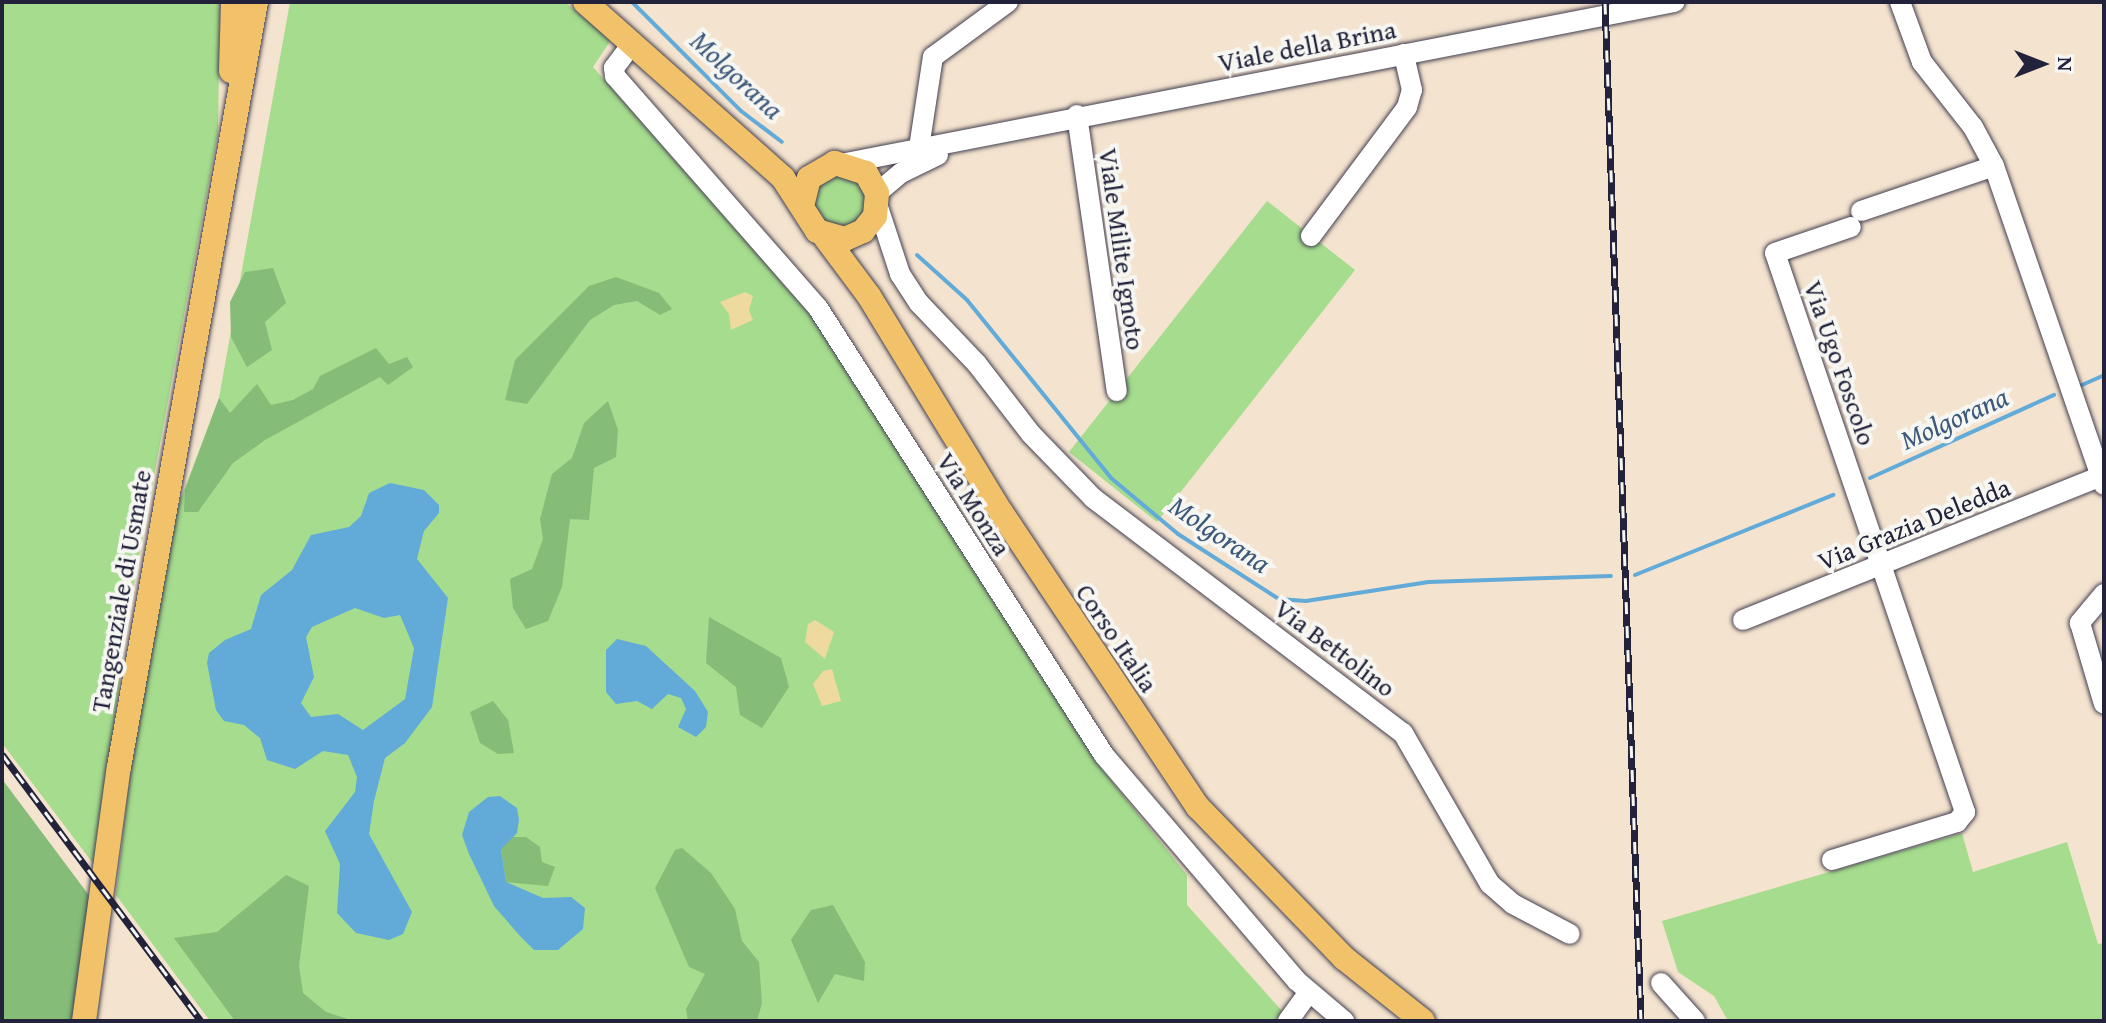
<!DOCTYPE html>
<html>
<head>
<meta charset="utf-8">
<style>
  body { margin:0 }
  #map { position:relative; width:2106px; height:1023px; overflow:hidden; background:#f4e3ce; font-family:"Gentium Book Plus",serif }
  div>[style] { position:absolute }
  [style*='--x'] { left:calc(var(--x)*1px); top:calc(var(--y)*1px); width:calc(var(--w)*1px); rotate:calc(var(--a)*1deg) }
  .green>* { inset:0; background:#a5dc8d }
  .round { border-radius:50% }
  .forest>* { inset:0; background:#84bc78 }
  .sand>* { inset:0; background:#eeda9e }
  .water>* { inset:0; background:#62abd9 }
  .stream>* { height:4px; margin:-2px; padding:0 2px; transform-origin:2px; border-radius:2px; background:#62abd9 }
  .roads { filter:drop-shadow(0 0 2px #423f51) drop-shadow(0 0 2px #423f51) }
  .minor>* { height:20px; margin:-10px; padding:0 10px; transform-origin:10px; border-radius:10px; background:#fff }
  .major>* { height:24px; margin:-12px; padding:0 12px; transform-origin:12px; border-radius:12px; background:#f2c26a }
  .rail>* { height:7px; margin-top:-3.5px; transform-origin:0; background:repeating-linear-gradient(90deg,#f6f6f2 0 12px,#22223b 0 24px); box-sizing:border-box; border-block:2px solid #22223b }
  span { translate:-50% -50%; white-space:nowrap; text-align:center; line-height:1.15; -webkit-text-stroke:8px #f6f6f2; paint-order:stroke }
  .street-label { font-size:26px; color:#22223b }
  .water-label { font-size:28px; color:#3c597a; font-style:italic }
  .frame { position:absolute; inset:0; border:4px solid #22223b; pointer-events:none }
  .north { position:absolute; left:2002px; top:24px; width:80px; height:80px; -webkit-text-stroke:6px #f6f6f2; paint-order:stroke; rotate:90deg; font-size:22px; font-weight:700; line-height:32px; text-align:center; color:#22223b }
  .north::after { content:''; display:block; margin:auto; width:28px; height:36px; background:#22223b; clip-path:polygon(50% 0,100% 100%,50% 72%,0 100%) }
</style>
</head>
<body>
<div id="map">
  <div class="green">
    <i style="clip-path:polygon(2px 2px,220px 2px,218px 133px,130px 605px,95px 866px,2px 743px)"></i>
    <i style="clip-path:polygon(290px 2px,565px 2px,611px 40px,593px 67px,814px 319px,1097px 763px,1187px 875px,1187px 905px,1282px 1011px,1275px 1021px,210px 1021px,116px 895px,130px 774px,176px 511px,219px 398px)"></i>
    <i class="round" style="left:812px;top:174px;width:54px;height:54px"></i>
    <i style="clip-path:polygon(1267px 201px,1355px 270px,1157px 522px,1069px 452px)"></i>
    <i style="clip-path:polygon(1962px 833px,1973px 872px,2067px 842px,2098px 944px,2104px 943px,2104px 1021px,1728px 1021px,1714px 996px,1678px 972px,1662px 921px)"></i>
  </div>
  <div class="forest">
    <i style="clip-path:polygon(273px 268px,286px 303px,265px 322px,272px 350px,247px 367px,231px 337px,230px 302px,245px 272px)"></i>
    <i style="clip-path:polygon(616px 277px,659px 293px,672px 309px,660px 315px,637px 301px,614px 305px,590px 320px,527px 404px,505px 400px,515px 360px,589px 286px)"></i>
    <i style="clip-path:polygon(376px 348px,389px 364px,407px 357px,413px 367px,388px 385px,380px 377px,265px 440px,233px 463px,198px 512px,184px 512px,185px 490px,219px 398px,230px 413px,257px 384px,271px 405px,293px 400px,313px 389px,320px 376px)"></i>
    <i style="clip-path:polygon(608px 401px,618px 430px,616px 457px,594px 468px,589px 520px,570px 519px,562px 587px,548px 621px,526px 629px,513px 608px,510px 579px,532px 569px,543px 539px,540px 519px,552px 474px,572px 458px,584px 423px)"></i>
    <i style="clip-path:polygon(709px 617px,781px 658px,789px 687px,762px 728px,740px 715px,736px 687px,706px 663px)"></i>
    <i style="clip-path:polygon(493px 701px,508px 720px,514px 753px,498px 754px,480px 743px,470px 712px)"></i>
    <i style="clip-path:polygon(2px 779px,91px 898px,73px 1021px,2px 1021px)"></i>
    <i style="clip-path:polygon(512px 837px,526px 837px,540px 847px,542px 862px,555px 867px,548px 886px,506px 882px,501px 848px)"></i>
    <i style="clip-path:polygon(682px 848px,711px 873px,735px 909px,742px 941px,759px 962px,762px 1003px,757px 1021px,688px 1021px,686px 1009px,705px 974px,689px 967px,655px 888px,675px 850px)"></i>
    <i style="clip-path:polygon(286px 875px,309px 886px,299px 966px,303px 993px,326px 1012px,354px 1021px,235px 1021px,174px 938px,217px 932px)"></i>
    <i style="clip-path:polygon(833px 905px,865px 962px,864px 981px,835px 974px,818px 1003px,791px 940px,811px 910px)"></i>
  </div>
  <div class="sand">
    <i style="clip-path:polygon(745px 292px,753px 296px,749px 310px,753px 320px,731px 330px,729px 314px,720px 302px)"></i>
    <i style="clip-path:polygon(815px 620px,834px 632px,825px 659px,805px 642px,808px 624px)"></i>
    <i style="clip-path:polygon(832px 669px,841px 701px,822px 706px,813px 684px,823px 671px)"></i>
  </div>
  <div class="water">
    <i style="clip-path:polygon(evenodd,390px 483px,424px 490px,439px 505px,439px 513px,424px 531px,417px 559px,448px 598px,432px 707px,405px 743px,385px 758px,374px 801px,369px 834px,412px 912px,403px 934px,389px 940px,356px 933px,337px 913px,340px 864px,325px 831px,355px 792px,357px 777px,348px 755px,323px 751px,295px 769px,267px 760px,260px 738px,244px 725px,224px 721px,216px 710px,207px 663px,209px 653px,225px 640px,251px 629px,261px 595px,292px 570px,311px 535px,349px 527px,361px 516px,369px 493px,390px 483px,355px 608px,384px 618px,400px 615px,414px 648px,405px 699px,363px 730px,338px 714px,311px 717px,301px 703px,314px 677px,306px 637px,312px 627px,355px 608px)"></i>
    <i style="clip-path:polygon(617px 639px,646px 646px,695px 691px,708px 712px,706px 727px,696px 737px,678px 727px,686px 709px,681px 698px,668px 694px,652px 709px,637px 701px,616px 704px,606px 692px,606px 650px)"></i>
    <i style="clip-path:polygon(500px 796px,517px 808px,519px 820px,517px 833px,501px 849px,506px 882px,543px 898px,571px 897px,585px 908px,583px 929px,558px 950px,534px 950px,520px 936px,494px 906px,469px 854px,462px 835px,469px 812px,488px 797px)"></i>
  </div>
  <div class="stream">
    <i style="--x:632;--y:2;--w:154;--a:45"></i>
    <i style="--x:741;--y:111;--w:51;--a:37.1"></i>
    <i style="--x:917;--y:255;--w:67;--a:42"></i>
    <i style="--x:967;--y:300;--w:229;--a:51"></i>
    <i style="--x:1111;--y:478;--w:87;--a:39.9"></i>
    <i style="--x:1178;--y:534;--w:120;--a:32.8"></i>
    <i style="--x:1279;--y:599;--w:27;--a:4"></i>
    <i style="--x:1306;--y:601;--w:124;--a:-8.8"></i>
    <i style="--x:1429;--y:582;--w:182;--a:-1.9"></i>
    <i style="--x:2082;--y:385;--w:24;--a:-24"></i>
    <i style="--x:1870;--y:478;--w:202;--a:-24.3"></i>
    <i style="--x:1635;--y:575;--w:214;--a:-22"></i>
  </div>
  <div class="roads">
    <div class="minor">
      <i style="--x:1900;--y:2;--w:64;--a:69.9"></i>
      <i style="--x:1922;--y:62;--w:83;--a:51.9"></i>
      <i style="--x:1973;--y:127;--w:44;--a:61.7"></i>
      <i style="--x:1994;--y:166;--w:337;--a:71"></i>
      <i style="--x:632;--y:44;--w:30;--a:127"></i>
      <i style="--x:614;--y:68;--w:8;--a:83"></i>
      <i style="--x:615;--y:76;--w:308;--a:48.8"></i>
      <i style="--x:818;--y:308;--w:531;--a:57.39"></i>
      <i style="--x:1104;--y:755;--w:297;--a:49.5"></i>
      <i style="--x:1297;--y:981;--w:62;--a:40.4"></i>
      <i style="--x:1077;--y:115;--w:279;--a:81.8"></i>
      <i style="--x:919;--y:148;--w:92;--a:-81.3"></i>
      <i style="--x:933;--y:57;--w:93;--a:-36.3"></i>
      <i style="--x:846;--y:163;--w:844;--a:-11"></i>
      <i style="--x:877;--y:193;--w:31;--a:-40"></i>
      <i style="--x:901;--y:173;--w:41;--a:-25.9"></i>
      <i style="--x:878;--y:207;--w:71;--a:71.8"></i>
      <i style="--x:900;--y:274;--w:35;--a:57"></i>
      <i style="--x:919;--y:303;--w:84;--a:46.4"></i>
      <i style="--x:977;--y:364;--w:88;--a:52.4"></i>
      <i style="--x:1031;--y:434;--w:89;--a:45.9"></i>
      <i style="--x:1093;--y:498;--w:389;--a:37.2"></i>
      <i style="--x:1403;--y:733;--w:174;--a:60.1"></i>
      <i style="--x:1490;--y:884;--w:30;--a:41"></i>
      <i style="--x:1513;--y:904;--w:64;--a:27.8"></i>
      <i style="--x:1861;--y:211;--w:140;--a:-18.7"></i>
      <i style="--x:1311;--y:236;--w:161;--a:-53.3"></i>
      <i style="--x:1407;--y:107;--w:18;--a:-74"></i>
      <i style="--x:1412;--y:90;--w:37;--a:-103"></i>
      <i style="--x:2104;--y:594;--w:38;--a:130"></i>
      <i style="--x:2080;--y:623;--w:84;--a:73.5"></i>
      <i style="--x:1743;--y:620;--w:389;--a:-21.9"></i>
      <i style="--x:1832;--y:860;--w:131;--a:-16.9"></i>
      <i style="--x:1957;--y:822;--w:13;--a:-51"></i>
      <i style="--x:1965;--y:812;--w:590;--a:-108.77"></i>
      <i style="--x:1775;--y:253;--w:80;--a:-18.9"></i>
      <i style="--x:1661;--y:983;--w:51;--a:48.2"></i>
      <i style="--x:1288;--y:1021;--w:36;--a:-54"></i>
    </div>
    <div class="major">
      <i style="--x:585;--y:2;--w:265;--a:41.6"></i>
      <i style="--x:783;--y:178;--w:63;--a:57.3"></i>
      <i style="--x:817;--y:231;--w:29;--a:16"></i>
      <i style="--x:845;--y:239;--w:20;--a:-24"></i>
      <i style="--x:863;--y:231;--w:19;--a:-51"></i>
      <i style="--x:875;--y:216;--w:23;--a:-85"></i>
      <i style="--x:877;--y:193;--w:23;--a:-119"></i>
      <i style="--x:866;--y:173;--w:33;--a:-162"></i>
      <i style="--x:835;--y:163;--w:30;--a:150"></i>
      <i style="--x:809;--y:178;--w:29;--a:104"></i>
      <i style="--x:231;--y:71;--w:69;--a:-88.3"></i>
      <i style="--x:825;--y:237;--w:74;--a:53.3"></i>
      <i style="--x:869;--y:296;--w:253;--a:58.6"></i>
      <i style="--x:1001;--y:512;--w:355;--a:56.3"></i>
      <i style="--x:1198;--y:807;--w:210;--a:46"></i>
      <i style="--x:1344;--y:958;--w:101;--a:38.6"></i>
      <i style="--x:84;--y:1021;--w:256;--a:-82.2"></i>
      <i style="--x:119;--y:767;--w:777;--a:-79.85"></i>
    </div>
  </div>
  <div class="rail">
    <i style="--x:1605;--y:2;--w:1020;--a:87.98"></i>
    <i style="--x:2;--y:754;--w:333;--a:53.3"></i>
  </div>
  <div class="street-label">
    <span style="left:1307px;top:46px;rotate:-11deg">Viale della Brina</span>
    <span style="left:1122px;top:249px;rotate:82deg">Viale Milite Ignoto</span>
    <span style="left:1840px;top:363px;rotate:71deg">Via Ugo Foscolo</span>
    <span style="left:974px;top:504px;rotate:58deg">Via Monza</span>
    <span style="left:1914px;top:524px;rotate:-22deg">Via Grazia Deledda</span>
    <span style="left:121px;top:591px;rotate:-80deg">Tangenziale di Usmate</span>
    <span style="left:1117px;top:638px;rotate:56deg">Corso Italia</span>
    <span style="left:1335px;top:648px;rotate:37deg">Via Bettolino</span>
  </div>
  <div class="water-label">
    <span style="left:737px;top:75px;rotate:43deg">Molgorana</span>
    <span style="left:1954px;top:418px;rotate:-24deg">Molgorana</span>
    <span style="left:1220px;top:534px;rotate:34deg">Molgorana</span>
  </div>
  <div class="frame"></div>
  <div class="north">N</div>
</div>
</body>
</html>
